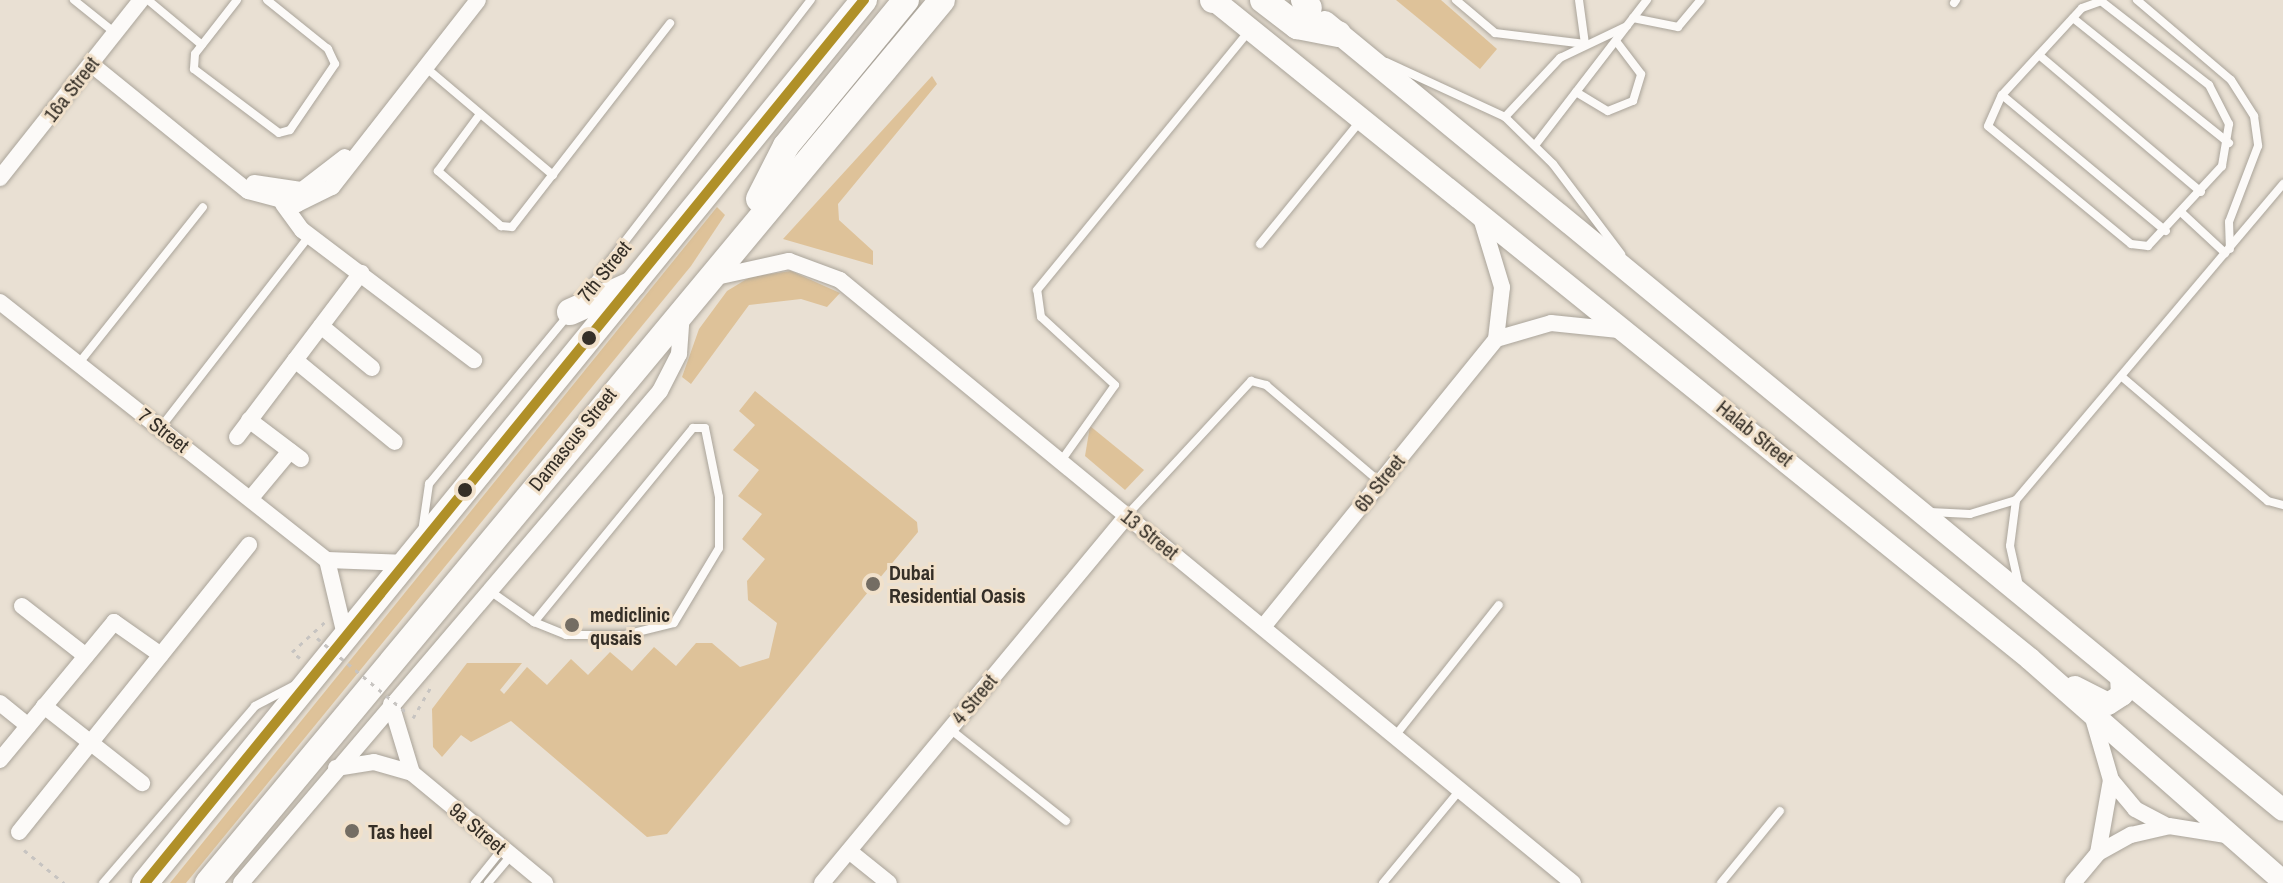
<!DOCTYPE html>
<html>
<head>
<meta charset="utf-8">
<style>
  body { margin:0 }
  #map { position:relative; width:2283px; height:883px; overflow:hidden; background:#e9e0d3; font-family:"Archivo Narrow",sans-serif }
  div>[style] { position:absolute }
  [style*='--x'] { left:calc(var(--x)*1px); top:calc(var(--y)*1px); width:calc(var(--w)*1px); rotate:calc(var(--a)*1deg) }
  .green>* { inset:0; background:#dec299 }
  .path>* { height:3px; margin-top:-1.5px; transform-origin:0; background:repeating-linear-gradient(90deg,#c7c4c1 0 4px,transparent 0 10px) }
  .roads { filter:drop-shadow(0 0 2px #aaa49a) drop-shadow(0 0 2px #aaa49a) }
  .lane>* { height:8px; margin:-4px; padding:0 4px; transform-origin:4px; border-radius:4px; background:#fcfaf8 }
  .street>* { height:16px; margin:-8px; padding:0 8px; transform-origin:8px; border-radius:8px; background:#fcfaf8 }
  .secondary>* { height:22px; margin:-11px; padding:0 11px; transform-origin:11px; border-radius:11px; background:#fcfaf8 }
  .primary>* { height:26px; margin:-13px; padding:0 13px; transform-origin:13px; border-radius:13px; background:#fcfaf8 }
  .path-bridge>* { height:3px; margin-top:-1.5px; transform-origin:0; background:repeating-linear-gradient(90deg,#c7c4c1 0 4px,transparent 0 10px) }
  .bus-1>* { height:10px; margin:-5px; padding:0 5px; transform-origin:5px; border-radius:5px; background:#b09028 }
  .dots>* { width:22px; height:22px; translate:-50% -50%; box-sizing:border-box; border:4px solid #f1e1cb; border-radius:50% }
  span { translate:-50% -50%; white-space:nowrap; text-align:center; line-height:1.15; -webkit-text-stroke:6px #f1e1cb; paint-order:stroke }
  .street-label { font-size:20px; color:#352f27 }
  .poi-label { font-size:20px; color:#352f27; font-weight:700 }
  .left { translate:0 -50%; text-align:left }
</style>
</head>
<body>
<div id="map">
  <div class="green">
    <i style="clip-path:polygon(1396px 0,1441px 0,1497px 49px,1480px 69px)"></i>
    <i style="clip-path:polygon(932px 76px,937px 84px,838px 204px,839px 220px,873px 251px,873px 265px,783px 239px)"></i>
    <i style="clip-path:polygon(717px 207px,725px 215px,691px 266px,186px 883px,170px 883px)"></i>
    <i style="clip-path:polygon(791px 271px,840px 293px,827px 307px,801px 299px,749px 305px,691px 384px,682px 377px,699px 329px,727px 291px,750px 277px)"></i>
    <i style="clip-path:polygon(755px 391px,917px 522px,918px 532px,667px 834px,647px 837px,511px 721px,471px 742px,461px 735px,442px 757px,433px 747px,432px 709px,467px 663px,522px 663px,500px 690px,504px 694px,527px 667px,547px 685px,571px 659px,588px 675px,610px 652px,632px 671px,654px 647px,676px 666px,696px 643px,712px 643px,740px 667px,769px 658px,777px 623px,748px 600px,747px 581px,765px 559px,742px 539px,762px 514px,738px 496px,759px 470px,733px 450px,755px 425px,739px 411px)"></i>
    <i style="clip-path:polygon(1090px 426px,1144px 470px,1125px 490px,1085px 456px)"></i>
  </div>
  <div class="path">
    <i style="--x:300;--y:658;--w:10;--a:-143"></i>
    <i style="--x:292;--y:652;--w:45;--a:-42.3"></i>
    <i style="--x:413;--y:718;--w:36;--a:-60"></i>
    <i style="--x:24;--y:850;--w:52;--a:39.5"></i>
  </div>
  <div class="roads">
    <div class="lane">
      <i style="--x:74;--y:0;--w:53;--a:38.8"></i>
      <i style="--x:148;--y:0;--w:70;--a:39.8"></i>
      <i style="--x:237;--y:0;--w:68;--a:127.9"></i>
      <i style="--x:195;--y:54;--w:15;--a:94"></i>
      <i style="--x:194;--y:69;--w:106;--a:37"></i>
      <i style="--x:279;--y:133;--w:11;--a:-15"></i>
      <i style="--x:290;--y:130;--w:80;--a:-55.7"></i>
      <i style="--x:335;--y:64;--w:17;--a:-115"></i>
      <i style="--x:328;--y:49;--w:78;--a:-141.2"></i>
      <i style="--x:1456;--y:0;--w:51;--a:40.2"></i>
      <i style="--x:1495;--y:33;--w:91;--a:7"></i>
      <i style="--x:1585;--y:44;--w:44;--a:-97.8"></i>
      <i style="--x:2137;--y:0;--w:123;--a:40.4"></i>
      <i style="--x:2231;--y:80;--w:43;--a:57.4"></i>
      <i style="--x:2254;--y:116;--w:30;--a:82"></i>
      <i style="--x:2258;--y:146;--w:81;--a:110.9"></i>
      <i style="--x:2229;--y:222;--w:27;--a:88"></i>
      <i style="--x:2101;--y:1;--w:137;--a:37.9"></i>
      <i style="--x:2209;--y:85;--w:44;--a:62.9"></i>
      <i style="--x:2229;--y:124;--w:43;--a:99.5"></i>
      <i style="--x:2222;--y:166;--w:109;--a:132.8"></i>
      <i style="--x:2148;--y:246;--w:17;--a:-173"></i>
      <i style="--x:2131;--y:244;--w:185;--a:-140.5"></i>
      <i style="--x:1988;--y:126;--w:34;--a:-66"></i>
      <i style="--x:2002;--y:95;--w:118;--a:-47.4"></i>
      <i style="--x:2082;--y:8;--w:20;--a:-20"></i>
      <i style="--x:1954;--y:3;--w:4;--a:-56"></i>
      <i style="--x:1633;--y:18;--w:46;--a:11.3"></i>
      <i style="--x:1678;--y:27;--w:35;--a:-50"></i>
      <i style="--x:2073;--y:18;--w:200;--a:38.7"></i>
      <i style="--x:2039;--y:55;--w:212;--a:40.2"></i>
      <i style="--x:1386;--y:62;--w:131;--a:24.8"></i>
      <i style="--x:1505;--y:117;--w:67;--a:44.4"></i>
      <i style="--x:1553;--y:164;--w:113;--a:52.9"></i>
      <i style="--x:424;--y:66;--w:169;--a:40.2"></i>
      <i style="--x:1576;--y:92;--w:37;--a:31"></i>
      <i style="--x:1608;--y:111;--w:27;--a:-22"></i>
      <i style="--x:1633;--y:101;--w:28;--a:-73"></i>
      <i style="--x:1641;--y:74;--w:41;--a:-127.1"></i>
      <i style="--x:2002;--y:95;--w:213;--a:39.7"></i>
      <i style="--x:480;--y:114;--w:71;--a:126.4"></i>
      <i style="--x:438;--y:171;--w:84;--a:41.1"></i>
      <i style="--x:501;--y:226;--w:11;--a:5"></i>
      <i style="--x:512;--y:227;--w:258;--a:-52.2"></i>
      <i style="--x:1505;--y:117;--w:81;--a:-47"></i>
      <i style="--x:1560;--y:58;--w:74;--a:-25.5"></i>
      <i style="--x:1536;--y:144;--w:182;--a:-52.4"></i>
      <i style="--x:2182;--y:213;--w:59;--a:42.9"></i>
      <i style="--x:1260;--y:244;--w:161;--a:-50.8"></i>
      <i style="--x:582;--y:297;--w:375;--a:-52.4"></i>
      <i style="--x:79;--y:363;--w:199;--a:-51.5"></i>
      <i style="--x:2121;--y:376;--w:193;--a:40.4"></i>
      <i style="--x:2268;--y:501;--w:16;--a:15"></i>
      <i style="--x:161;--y:427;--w:243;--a:-52.2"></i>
      <i style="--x:1061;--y:461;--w:93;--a:-54.6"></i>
      <i style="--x:1115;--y:385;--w:100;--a:-137.4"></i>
      <i style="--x:1041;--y:317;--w:27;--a:-98"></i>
      <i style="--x:1037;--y:290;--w:333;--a:-50.7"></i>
      <i style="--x:2016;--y:500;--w:46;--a:97.4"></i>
      <i style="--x:2010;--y:546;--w:41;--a:77.3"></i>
      <i style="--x:1930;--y:512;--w:40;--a:2.9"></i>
      <i style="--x:1970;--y:514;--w:48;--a:-16.9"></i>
      <i style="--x:2016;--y:500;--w:414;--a:-49.8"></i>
      <i style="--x:1127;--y:515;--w:183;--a:-47.2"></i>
      <i style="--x:1251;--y:381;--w:16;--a:15"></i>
      <i style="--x:1266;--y:385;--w:150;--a:40.4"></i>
      <i style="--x:422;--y:532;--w:49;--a:-81.7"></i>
      <i style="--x:429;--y:484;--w:220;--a:-50.5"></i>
      <i style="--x:490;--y:591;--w:54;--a:35.2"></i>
      <i style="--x:534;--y:622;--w:35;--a:22"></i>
      <i style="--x:566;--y:635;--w:59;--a:0"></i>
      <i style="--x:625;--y:635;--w:50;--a:-13.8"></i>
      <i style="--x:674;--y:623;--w:87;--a:-59"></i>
      <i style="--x:719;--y:548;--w:51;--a:-90"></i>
      <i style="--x:719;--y:497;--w:70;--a:-101.5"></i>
      <i style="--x:705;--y:428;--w:12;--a:180"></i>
      <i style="--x:693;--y:428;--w:251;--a:129.3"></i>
      <i style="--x:950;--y:729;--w:148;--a:38.4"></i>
      <i style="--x:1395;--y:736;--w:167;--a:-51.6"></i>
      <i style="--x:103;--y:883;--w:233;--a:-49.3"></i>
      <i style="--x:255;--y:706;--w:47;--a:-27.6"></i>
      <i style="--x:475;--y:883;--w:45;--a:-51.3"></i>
      <i style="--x:488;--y:883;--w:35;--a:-50"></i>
      <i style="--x:1383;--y:883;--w:121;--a:-50.4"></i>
      <i style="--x:1721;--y:883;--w:93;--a:-50.7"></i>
    </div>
    <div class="street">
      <i style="--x:91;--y:64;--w:202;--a:39"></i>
      <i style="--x:248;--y:191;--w:51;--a:14.9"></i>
      <i style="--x:297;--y:204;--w:39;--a:-26"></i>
      <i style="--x:332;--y:187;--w:237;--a:-52"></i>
      <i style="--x:0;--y:178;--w:227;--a:-51.6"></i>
      <i style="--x:254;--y:183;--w:49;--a:8.3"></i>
      <i style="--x:302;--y:190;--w:54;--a:-37.5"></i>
      <i style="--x:283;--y:204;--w:32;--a:54"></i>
      <i style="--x:302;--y:230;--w:216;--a:37.1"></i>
      <i style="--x:716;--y:277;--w:75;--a:-12.4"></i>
      <i style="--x:789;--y:261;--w:54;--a:20.4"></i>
      <i style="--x:840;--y:280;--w:949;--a:39.44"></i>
      <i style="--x:0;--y:302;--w:417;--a:38.3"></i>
      <i style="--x:327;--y:560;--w:81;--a:2.1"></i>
      <i style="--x:321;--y:326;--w:66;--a:39.5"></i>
      <i style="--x:1496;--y:339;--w:57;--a:-16.2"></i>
      <i style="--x:1551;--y:323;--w:68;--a:5.9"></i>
      <i style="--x:295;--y:360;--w:129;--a:39.4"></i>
      <i style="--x:249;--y:420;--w:65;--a:36.9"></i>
      <i style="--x:237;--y:437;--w:206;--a:-52.9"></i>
      <i style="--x:251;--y:498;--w:61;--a:-50.3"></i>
      <i style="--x:327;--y:560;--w:81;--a:76.5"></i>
      <i style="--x:22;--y:606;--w:81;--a:38"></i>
      <i style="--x:1263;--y:627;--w:370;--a:-51"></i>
      <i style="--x:1496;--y:339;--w:52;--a:-83.4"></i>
      <i style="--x:1502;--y:287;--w:69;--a:-106.9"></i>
      <i style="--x:0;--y:703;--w:36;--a:39"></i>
      <i style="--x:391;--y:704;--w:72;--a:73.1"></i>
      <i style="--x:44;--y:706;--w:125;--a:38.2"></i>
      <i style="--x:2093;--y:718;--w:65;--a:73.8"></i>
      <i style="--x:2111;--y:780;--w:74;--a:100.1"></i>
      <i style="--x:0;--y:760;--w:179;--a:-50.4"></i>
      <i style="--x:114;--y:622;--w:57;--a:35.1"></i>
      <i style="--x:336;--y:768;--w:38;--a:-9"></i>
      <i style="--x:374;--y:762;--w:40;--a:16"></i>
      <i style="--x:412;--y:773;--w:173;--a:39.6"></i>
      <i style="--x:2111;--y:780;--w:38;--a:50"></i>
      <i style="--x:2135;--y:809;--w:36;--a:28"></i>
      <i style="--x:19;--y:832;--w:368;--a:-51.3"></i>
      <i style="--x:849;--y:851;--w:51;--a:38.7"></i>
      <i style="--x:241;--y:883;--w:646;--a:-49.58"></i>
      <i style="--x:660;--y:391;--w:42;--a:-62.8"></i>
      <i style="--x:679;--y:354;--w:42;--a:-85.9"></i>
      <i style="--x:822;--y:883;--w:478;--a:-50.3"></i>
      <i style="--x:2073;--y:883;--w:39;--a:-50"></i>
      <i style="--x:2098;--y:853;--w:38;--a:-29"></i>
      <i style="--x:2131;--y:835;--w:39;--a:-13"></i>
      <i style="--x:2169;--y:826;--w:58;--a:9"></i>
    </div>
    <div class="secondary">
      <i style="--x:1214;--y:0;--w:1049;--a:38.92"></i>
      <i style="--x:2030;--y:659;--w:337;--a:41.3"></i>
      <i style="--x:1325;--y:22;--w:1240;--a:39.44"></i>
      <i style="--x:2075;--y:687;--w:37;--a:27"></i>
      <i style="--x:2108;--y:704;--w:17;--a:-33"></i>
      <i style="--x:2122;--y:695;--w:17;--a:-93"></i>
    </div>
    <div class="primary">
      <i style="--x:1213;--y:0;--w:1;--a:0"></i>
      <i style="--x:1263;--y:0;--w:43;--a:37.4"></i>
      <i style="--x:1297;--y:26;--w:42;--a:11"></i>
      <i style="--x:1304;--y:0;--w:9;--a:58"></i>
      <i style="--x:759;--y:199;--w:59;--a:-63"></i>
      <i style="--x:786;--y:146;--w:189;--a:-50.6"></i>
      <i style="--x:570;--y:312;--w:69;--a:-24"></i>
      <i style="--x:145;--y:883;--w:1139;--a:-50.85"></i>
      <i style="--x:208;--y:883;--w:1148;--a:-50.26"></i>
    </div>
  </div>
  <div class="path-bridge">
    <i style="--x:317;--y:638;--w:117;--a:39.8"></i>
  </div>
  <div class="bus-1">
    <i style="--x:145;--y:883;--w:1139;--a:-50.85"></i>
  </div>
  <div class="dots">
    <i style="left:589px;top:338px;background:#352f27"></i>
    <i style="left:465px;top:490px;background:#352f27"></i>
    <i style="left:873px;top:584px;background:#746d63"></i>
    <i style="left:572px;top:625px;background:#746d63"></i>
    <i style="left:352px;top:831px;background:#746d63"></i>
  </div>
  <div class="street-label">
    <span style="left:71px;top:89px;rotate:-52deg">16a Street</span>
    <span style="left:604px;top:271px;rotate:-51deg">7th Street</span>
    <span style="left:164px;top:430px;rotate:38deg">7 Street</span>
    <span style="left:1755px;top:433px;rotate:39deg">Halab Street</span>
    <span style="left:572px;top:439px;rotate:-51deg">Damascus Street</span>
    <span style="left:1379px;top:483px;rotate:-51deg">6b Street</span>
    <span style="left:1150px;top:534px;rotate:39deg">13 Street</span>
    <span style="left:974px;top:699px;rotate:-50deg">4 Street</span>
    <span style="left:478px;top:828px;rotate:40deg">9a Street</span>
  </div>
  <div class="poi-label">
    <span class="left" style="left:889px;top:584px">Dubai<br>Residential Oasis</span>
    <span class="left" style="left:590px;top:626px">mediclinic<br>qusais</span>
    <span class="left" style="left:368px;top:831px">Tas heel</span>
  </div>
</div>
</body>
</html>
